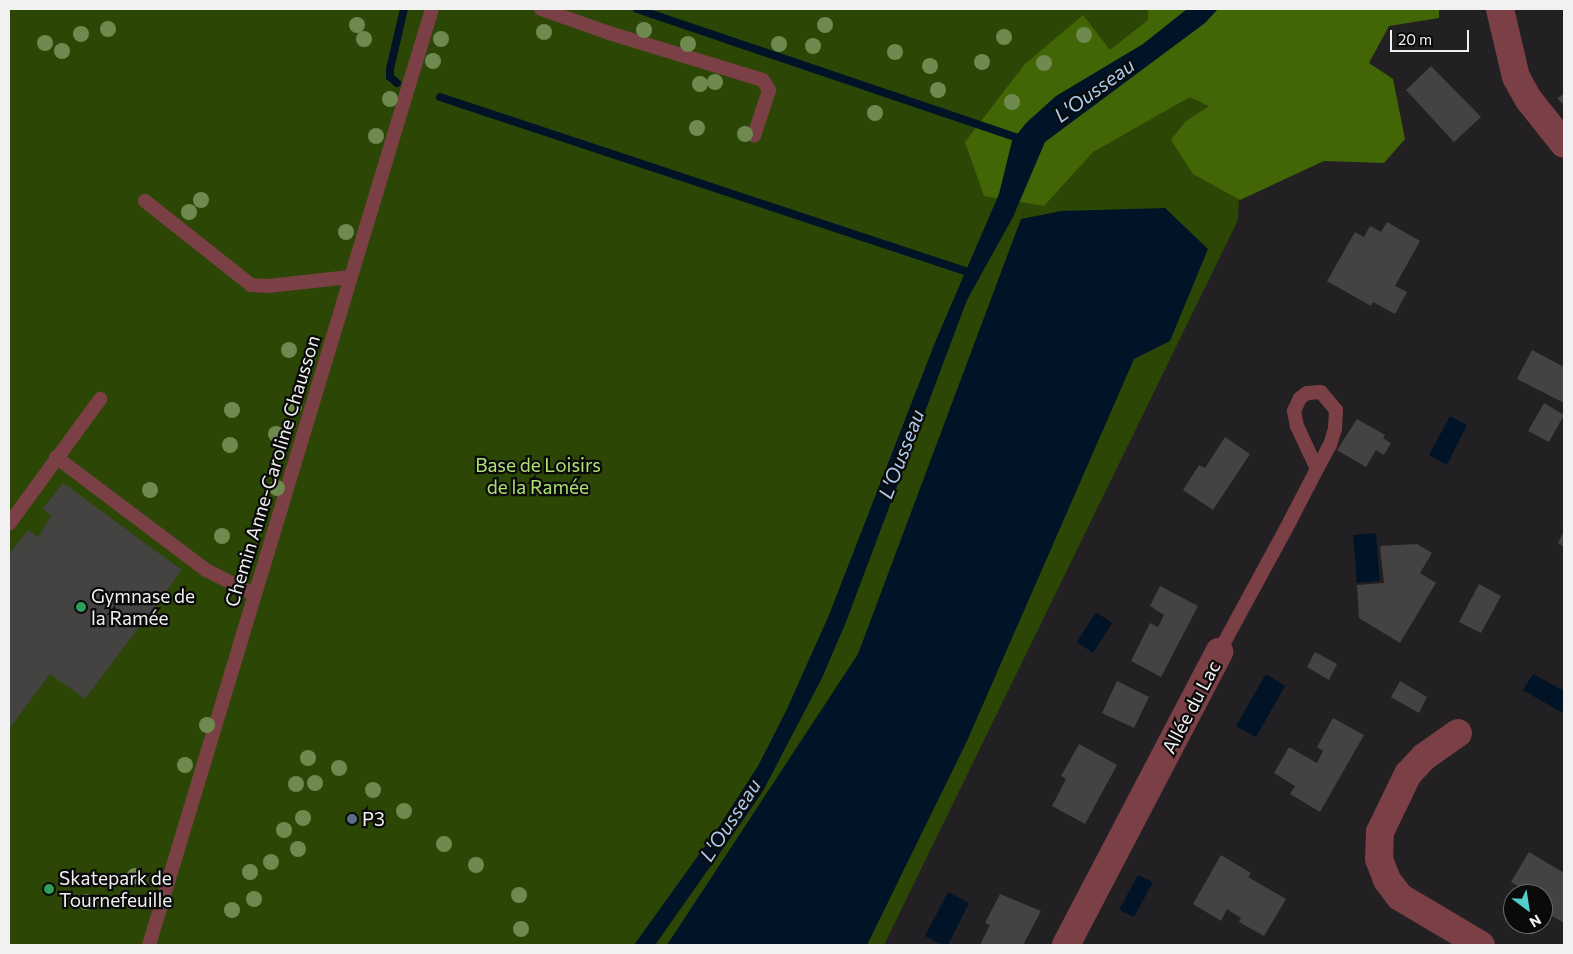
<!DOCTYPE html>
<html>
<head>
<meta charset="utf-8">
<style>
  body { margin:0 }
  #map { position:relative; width:1573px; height:954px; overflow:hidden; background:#222022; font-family:Commissioner,sans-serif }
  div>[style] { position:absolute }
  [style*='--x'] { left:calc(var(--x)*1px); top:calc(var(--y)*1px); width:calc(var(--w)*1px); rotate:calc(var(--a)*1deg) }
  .green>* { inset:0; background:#2c4605 }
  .forest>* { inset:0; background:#426606 }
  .water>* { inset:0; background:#011427 }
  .stream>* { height:8px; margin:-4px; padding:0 4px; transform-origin:4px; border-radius:4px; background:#011427 }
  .building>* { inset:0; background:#454341 }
  .lane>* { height:14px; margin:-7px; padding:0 7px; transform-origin:7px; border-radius:7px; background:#7b4045 }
  .street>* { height:28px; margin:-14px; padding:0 14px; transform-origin:14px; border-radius:14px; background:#7b4045 }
  .trees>* { width:16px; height:16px; margin:-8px; border-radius:50%; background:#6e8a4e }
  .dots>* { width:14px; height:14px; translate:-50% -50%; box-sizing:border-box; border:2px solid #0b0a0b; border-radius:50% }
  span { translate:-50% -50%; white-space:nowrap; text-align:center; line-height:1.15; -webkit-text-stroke:4.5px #0b0a0b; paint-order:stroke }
  .park-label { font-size:19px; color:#ade172 }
  .street-label { font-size:19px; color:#f2f1f2 }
  .poi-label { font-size:19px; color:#f2f1f2 }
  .left { translate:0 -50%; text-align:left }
  .water-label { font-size:20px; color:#a9cbed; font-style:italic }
  .frame { position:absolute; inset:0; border:10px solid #f2f1f2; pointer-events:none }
  .north { position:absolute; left:1503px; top:884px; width:50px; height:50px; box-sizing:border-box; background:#0b0a0b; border:1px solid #676667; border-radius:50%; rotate:149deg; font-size:14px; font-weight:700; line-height:20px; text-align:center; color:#f2f1f2 }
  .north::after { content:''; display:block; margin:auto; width:18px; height:22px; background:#53cdca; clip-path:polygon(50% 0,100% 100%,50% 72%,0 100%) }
  .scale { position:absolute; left:1390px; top:30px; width:79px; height:22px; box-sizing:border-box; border:2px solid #f2f1f2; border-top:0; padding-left:6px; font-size:15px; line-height:18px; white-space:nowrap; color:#f2f1f2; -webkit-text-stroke:4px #0b0a0b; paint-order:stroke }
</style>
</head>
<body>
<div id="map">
  <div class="green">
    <i style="clip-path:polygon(9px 9px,1247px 9px,1238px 220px,884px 945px,9px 945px)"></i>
  </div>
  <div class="forest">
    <i style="clip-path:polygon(1148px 9px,1439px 9px,1439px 18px,1389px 26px,1369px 63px,1393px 79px,1405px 139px,1384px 163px,1324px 161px,1240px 200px,1193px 174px,1171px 140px,1185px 122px,1209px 106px,1190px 97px,1093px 152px,1044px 206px,984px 196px,965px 142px,1025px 64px,1083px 15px,1110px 50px,1148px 20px)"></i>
  </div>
  <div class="water">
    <i style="clip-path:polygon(1187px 9px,1218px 9px,1205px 23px,1045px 142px,1013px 217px,967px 300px,846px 622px,822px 678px,763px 791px,741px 823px,655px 945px,634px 945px,718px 828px,758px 766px,787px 709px,829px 615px,936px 340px,999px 194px,1012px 141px,1026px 123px,1056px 96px,1143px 44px)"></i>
    <i style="clip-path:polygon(1165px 208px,1208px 249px,1170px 341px,1134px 359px,967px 741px,867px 945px,667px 945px,858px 654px,1021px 219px,1061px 211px)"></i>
    <i style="clip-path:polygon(1450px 416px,1467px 425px,1447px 465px,1429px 455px)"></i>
    <i style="clip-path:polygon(1376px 533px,1380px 581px,1357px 583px,1353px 535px)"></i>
    <i style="clip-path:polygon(1096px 612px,1112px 623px,1093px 653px,1077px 642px)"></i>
    <i style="clip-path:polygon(1266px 674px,1285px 686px,1256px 737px,1236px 726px)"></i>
    <i style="clip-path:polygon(1533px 674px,1564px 691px,1564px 710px,1561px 712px,1523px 690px)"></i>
    <i style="clip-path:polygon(1138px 875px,1153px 882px,1134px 917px,1119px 910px)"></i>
    <i style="clip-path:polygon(948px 892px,969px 903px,948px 945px,943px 945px,925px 936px)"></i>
  </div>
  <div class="stream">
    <i style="--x:637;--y:9;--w:408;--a:18.7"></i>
    <i style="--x:397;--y:83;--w:9;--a:-139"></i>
    <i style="--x:390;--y:77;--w:8;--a:-90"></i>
    <i style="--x:390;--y:69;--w:62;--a:-76.9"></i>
    <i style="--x:440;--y:97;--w:563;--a:18.34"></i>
  </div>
  <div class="building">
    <i style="clip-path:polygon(1431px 66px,1481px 117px,1454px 142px,1406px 90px)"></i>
    <i style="clip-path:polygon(1564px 94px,1564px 105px,1557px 98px)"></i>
    <i style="clip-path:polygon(1387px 222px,1420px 241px,1395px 286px,1407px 292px,1395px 314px,1373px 302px,1371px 306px,1327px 281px,1355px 232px,1364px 237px,1370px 226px,1381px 232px)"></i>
    <i style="clip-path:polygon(1532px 350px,1564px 367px,1564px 403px,1517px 379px)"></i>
    <i style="clip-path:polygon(1544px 403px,1564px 415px,1549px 442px,1528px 431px)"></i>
    <i style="clip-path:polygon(1357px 419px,1385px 435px,1383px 438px,1391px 443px,1384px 455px,1376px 450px,1366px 467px,1337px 450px)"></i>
    <i style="clip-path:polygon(1225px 437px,1250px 454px,1213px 510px,1183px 490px,1199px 465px,1205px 468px)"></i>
    <i style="clip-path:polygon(63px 483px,182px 570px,85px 699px,50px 674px,9px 729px,9px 554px,28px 530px,38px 537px,51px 516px,43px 509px)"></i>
    <i style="clip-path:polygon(1564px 531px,1564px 547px,1558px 543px)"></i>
    <i style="clip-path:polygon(1417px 544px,1432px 553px,1420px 573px,1436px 583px,1400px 643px,1359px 618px,1357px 585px,1384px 583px,1380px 546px)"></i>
    <i style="clip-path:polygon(1479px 584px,1501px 596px,1481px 633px,1459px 622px)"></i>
    <i style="clip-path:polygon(1160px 586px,1198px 606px,1161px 677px,1131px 661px,1150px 623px,1158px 627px,1164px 615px,1150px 606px)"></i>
    <i style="clip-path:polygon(1315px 652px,1337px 664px,1329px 680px,1307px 667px)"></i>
    <i style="clip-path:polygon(1117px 681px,1149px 697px,1134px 728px,1102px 713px)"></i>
    <i style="clip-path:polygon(1400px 681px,1427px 697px,1419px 713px,1391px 697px)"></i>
    <i style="clip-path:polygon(1333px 718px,1364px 735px,1320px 812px,1290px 794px,1295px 786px,1274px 773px,1289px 747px,1317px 763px,1323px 751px,1317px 747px)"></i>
    <i style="clip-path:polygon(1079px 744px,1117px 765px,1085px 824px,1052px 806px,1066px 779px,1061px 776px)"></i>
    <i style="clip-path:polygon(1529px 852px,1564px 873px,1564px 923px,1543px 911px,1543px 894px,1532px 894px,1511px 882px)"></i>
    <i style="clip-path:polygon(1221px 855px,1251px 873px,1248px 877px,1286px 899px,1264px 936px,1239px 922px,1241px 918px,1227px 909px,1221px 921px,1193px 904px)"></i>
    <i style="clip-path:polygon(1000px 894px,1041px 911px,1023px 945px,980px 945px,990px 925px,985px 923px)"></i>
  </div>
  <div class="lane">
    <i style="--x:541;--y:9;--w:72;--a:19.4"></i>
    <i style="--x:609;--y:33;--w:161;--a:17"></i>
    <i style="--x:763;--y:80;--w:12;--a:59"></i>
    <i style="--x:769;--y:90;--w:48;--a:108.1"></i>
    <i style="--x:145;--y:201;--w:135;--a:38.4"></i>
    <i style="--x:251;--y:285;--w:17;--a:3"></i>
    <i style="--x:268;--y:286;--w:82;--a:-6.3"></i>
    <i style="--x:56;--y:457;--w:188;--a:37"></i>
    <i style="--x:206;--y:570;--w:54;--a:26.6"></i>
    <i style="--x:9;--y:524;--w:155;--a:-53.9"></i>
    <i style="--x:1219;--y:652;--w:149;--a:-61.5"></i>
    <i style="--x:1290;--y:521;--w:59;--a:-62.6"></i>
    <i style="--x:1317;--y:469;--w:27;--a:-62"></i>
    <i style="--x:1330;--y:445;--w:17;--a:-73"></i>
    <i style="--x:1335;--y:429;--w:19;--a:-87"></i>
    <i style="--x:1336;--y:410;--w:23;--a:-130"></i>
    <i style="--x:1321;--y:392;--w:14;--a:176"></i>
    <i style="--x:1307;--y:393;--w:9;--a:144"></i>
    <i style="--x:1300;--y:398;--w:14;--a:115"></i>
    <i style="--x:1294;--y:411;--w:15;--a:79"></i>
    <i style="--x:1297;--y:426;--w:47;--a:65.1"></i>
    <i style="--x:149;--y:945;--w:978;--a:-73.18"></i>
  </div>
  <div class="street">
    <i style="--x:1500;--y:9;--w:70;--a:76.8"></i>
    <i style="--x:1516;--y:77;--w:26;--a:61"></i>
    <i style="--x:1529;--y:100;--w:56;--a:51.5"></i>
    <i style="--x:1458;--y:733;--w:42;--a:144.8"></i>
    <i style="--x:1424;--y:757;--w:23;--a:133"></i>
    <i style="--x:1408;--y:774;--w:64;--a:115.8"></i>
    <i style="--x:1380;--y:832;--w:27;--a:92"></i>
    <i style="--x:1379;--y:859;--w:22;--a:69"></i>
    <i style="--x:1387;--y:880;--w:21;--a:53"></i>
    <i style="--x:1400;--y:897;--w:94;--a:30.7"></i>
    <i style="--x:1066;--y:945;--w:331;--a:-62.4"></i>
  </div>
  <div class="trees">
    <i style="left:357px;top:25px"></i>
    <i style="left:825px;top:25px"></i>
    <i style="left:108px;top:29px"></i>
    <i style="left:644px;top:30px"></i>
    <i style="left:544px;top:32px"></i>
    <i style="left:81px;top:34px"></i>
    <i style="left:1084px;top:35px"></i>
    <i style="left:1004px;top:37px"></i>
    <i style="left:364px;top:39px"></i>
    <i style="left:441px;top:39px"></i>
    <i style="left:45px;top:43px"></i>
    <i style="left:688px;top:44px"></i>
    <i style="left:779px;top:44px"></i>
    <i style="left:813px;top:46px"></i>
    <i style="left:62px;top:51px"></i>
    <i style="left:895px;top:52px"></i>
    <i style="left:433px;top:61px"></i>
    <i style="left:982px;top:62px"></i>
    <i style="left:1044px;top:63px"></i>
    <i style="left:930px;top:66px"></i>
    <i style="left:715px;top:82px"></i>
    <i style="left:700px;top:84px"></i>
    <i style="left:938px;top:90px"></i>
    <i style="left:390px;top:99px"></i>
    <i style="left:1012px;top:102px"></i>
    <i style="left:875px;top:113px"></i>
    <i style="left:697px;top:128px"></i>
    <i style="left:745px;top:134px"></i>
    <i style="left:376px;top:136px"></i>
    <i style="left:201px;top:200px"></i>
    <i style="left:189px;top:212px"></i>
    <i style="left:346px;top:232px"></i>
    <i style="left:289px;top:350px"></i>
    <i style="left:294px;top:407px"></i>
    <i style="left:232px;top:410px"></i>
    <i style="left:276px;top:434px"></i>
    <i style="left:230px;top:445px"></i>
    <i style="left:277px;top:488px"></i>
    <i style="left:150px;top:490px"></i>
    <i style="left:222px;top:536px"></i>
    <i style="left:207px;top:725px"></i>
    <i style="left:308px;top:758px"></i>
    <i style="left:185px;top:765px"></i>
    <i style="left:339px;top:768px"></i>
    <i style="left:315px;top:783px"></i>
    <i style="left:296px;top:784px"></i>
    <i style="left:373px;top:790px"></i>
    <i style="left:404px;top:811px"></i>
    <i style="left:303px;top:818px"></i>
    <i style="left:284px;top:830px"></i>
    <i style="left:444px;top:844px"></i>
    <i style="left:298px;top:849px"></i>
    <i style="left:271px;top:862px"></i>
    <i style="left:476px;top:865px"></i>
    <i style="left:250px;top:872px"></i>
    <i style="left:135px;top:876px"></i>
    <i style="left:519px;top:895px"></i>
    <i style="left:254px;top:899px"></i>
    <i style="left:86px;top:902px"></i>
    <i style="left:232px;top:910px"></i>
    <i style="left:521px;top:929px"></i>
  </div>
  <div class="dots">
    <i style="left:81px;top:607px;background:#2e9e5b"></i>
    <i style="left:352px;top:819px;background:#5c6f8a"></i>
    <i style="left:49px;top:889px;background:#2e9e5b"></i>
  </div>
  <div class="park-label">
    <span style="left:538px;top:476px">Base de Loisirs<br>de la Ramée</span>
  </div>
  <div class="street-label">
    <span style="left:272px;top:471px;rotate:-73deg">Chemin Anne-Caroline Chausson</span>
    <span style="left:1191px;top:707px;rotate:-62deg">Allée du Lac</span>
  </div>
  <div class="poi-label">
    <span class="left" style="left:91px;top:607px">Gymnase de<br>la Ramée</span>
    <span class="left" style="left:362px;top:819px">P3</span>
    <span class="left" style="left:59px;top:889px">Skatepark de<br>Tournefeuille</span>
  </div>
  <div class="water-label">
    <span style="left:1094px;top:90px;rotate:-36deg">L'Ousseau</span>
    <span style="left:901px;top:454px;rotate:-69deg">L'Ousseau</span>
    <span style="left:730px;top:820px;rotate:-57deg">L'Ousseau</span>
  </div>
  <div class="frame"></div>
  <div class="north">N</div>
  <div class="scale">20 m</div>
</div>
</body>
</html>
